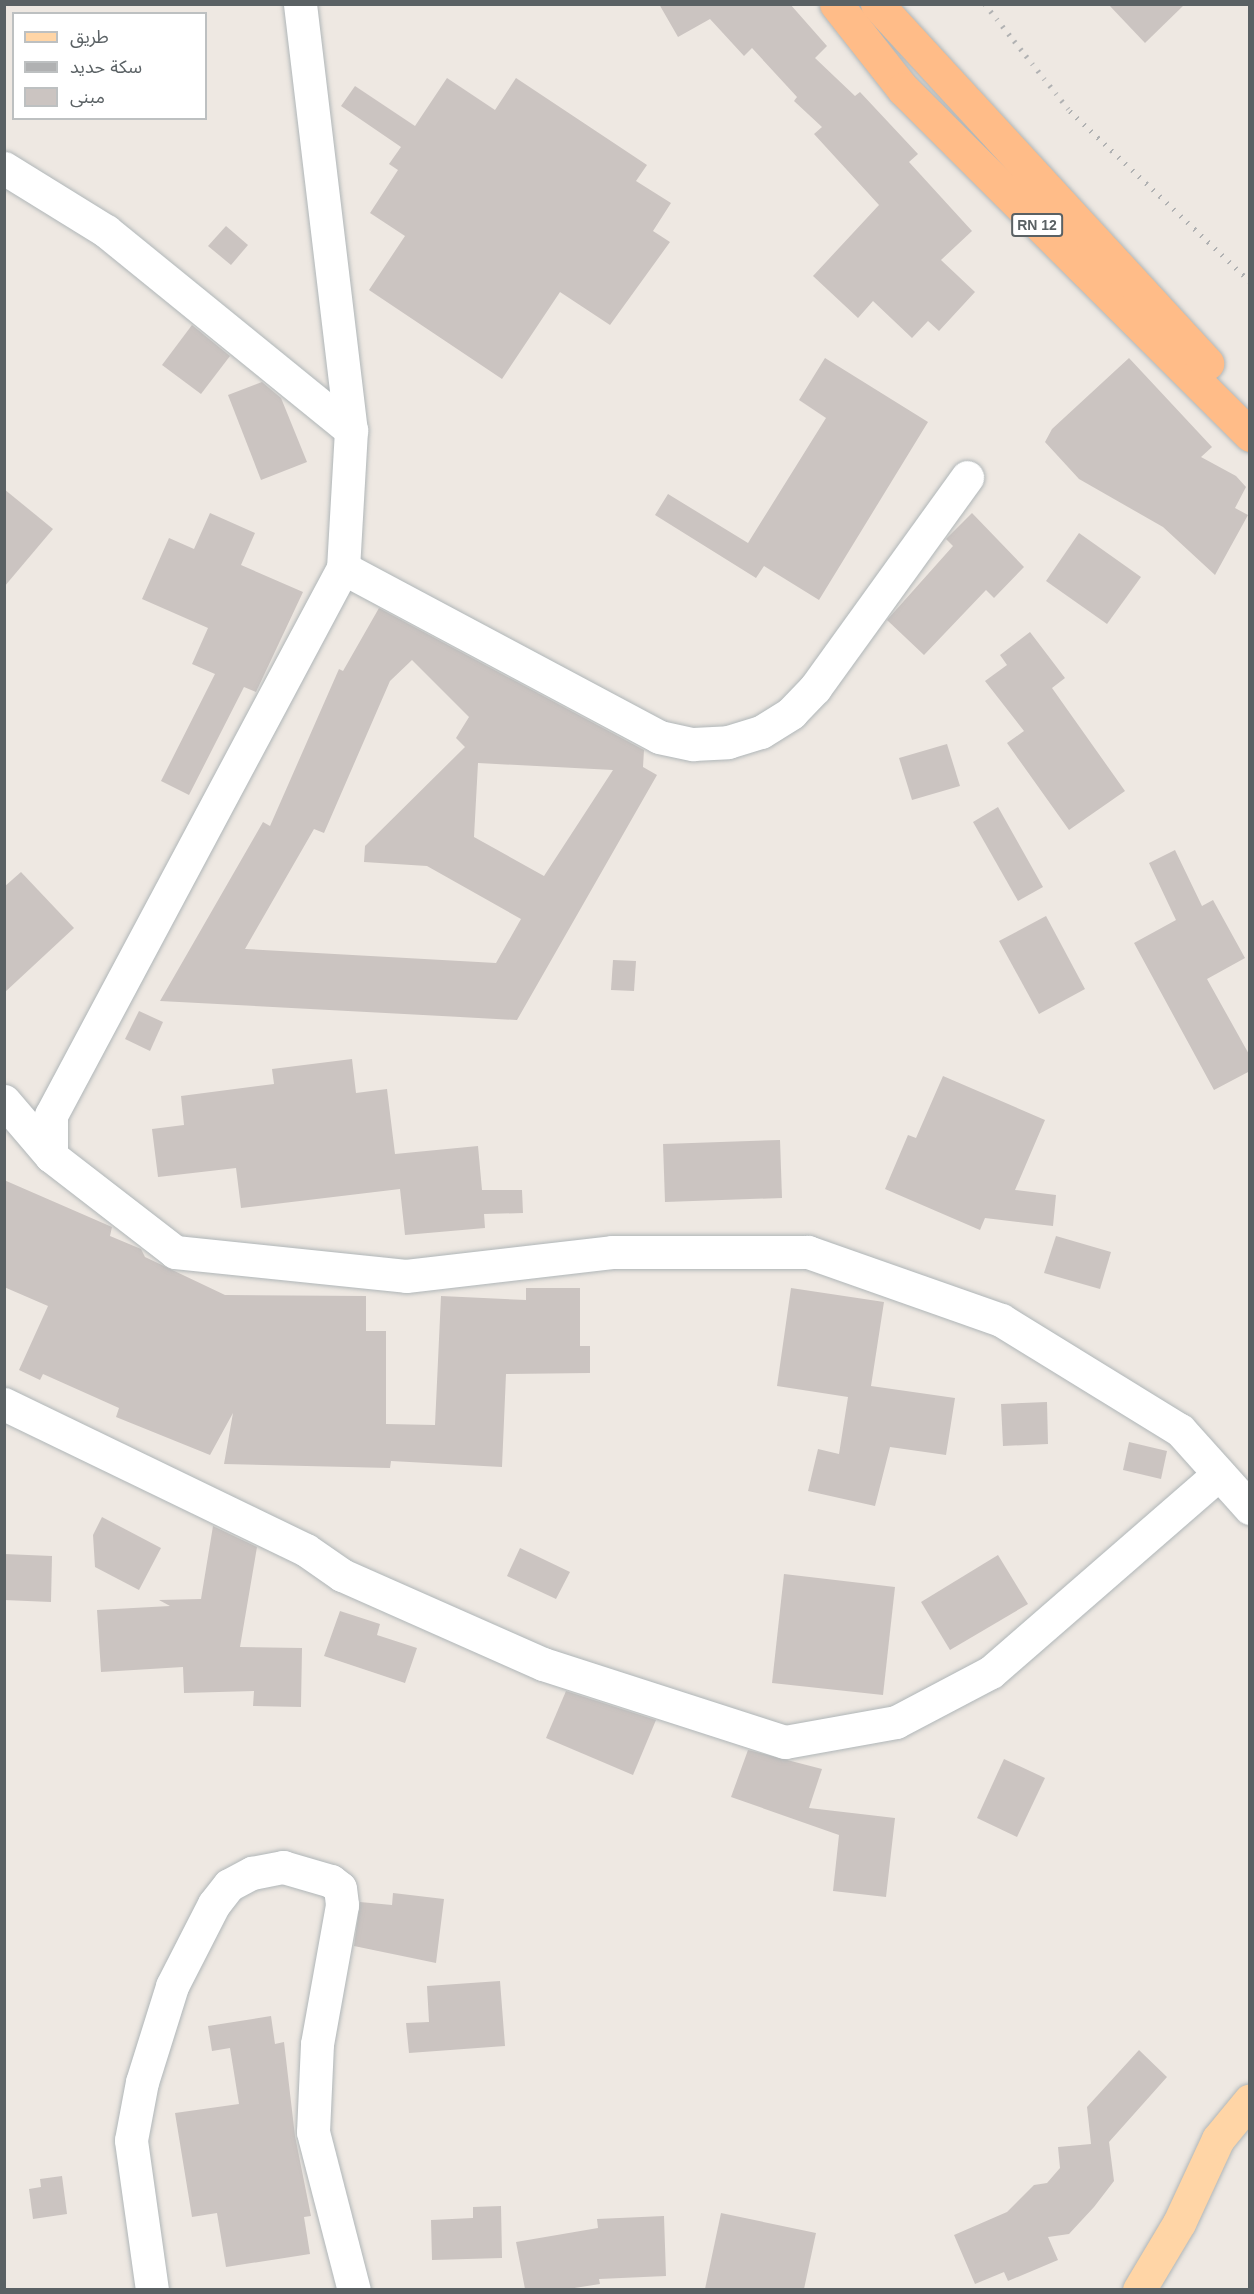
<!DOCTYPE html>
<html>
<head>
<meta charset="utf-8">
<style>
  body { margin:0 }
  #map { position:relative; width:1254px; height:2294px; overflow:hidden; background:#eee8e2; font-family:Helvetica,"Noto Sans Arabic",sans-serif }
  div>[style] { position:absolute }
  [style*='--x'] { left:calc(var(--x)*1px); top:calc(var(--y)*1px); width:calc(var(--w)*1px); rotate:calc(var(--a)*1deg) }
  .building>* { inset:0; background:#cbc4c1 }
  .roads { filter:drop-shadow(0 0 2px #b0b6b8) drop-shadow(0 0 2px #b0b6b8) }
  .minor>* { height:33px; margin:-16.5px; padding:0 16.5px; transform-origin:16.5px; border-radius:16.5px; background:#fff }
  .major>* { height:33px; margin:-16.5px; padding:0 16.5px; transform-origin:16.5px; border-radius:16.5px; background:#ffd5a6 }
  .highway>* { height:33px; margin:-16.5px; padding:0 16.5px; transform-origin:16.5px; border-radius:16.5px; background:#ffbc88 }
  .rail>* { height:4.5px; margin-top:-2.25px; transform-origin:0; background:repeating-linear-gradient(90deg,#b0b1b2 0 1.5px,transparent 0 9.5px) }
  span { translate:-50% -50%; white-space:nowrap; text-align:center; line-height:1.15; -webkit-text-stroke:6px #fff; paint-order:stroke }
  .shield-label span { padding:2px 4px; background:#fff; border:2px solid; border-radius:4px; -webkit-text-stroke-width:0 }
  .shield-label { font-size:14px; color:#5a6164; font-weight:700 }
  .frame { position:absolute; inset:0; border:6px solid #5a6164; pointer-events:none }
  .legend { position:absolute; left:12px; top:12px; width:195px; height:108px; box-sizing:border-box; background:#fff; border:2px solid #bdc0c1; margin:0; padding:8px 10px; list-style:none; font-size:18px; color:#5a6164 }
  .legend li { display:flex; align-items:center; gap:12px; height:30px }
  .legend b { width:30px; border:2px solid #bdc0c1 }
</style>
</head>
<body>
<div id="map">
  <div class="building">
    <i style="clip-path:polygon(659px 4px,790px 4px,827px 46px,815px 58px,855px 96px,860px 92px,918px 154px,909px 162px,972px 231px,941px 260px,975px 292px,939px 331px,928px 321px,912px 338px,873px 301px,858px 318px,813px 276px,879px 205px,814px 134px,822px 127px,794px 101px,797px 97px,752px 48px,744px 56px,710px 19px,678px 37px)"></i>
    <i style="clip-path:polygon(1108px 4px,1185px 4px,1145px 43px)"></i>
    <i style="clip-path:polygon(447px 78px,495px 110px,516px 78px,647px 165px,636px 181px,671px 203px,653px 231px,670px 242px,610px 325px,560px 292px,502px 379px,369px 290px,405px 236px,370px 213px,398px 170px,389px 164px,401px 147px,341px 106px,355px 86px,415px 126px)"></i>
    <i style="clip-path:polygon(226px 226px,248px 245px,231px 265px,208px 246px)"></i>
    <i style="clip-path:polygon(192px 325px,230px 356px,201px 394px,162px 365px)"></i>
    <i style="clip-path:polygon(825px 358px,928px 422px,819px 600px,764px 566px,756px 578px,655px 515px,668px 494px,748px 543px,826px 418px,799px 400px)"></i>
    <i style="clip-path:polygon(1129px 358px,1212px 447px,1201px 457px,1236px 476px,1246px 487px,1235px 508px,1248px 515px,1215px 575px,1163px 527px,1079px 479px,1045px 442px,1052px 429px)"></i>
    <i style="clip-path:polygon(262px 382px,281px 398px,307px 462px,261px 480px,228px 395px)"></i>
    <i style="clip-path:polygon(4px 489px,53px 529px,4px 587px)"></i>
    <i style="clip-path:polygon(210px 513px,255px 533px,241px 565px,303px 592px,256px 692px,244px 687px,189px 795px,161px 781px,215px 674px,192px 664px,208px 628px,142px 599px,169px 538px,194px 549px)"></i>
    <i style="clip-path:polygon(972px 513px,1024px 567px,994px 598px,986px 590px,924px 655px,887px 620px,953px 546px,946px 539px)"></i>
    <i style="clip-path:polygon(1079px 533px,1141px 577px,1107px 624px,1046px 581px)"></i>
    <i style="clip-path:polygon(evenodd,379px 608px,644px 750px,643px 767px,657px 775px,517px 1020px,160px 1001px,263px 822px,270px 826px,339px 669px,343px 671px,379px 608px,412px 660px,469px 717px,456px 738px,465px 747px,365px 846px,364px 862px,427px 866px,521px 919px,496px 963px,245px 949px,314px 829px,324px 833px,390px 681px,412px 660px,379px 608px,478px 763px,613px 770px,544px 876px,474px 837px,478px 763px)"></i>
    <i style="clip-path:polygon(1030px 632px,1065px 678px,1052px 688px,1125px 791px,1069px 830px,1007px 743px,1024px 731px,985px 681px,1007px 665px,1000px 655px)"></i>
    <i style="clip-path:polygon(947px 744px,960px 786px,912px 800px,899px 758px)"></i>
    <i style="clip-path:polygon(998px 807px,1043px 887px,1018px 901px,973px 822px)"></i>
    <i style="clip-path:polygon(1175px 850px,1202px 906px,1213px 900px,1245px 958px,1207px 979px,1250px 1056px,1250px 1071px,1214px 1090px,1134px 943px,1176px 920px,1149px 863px)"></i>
    <i style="clip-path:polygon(21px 872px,74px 928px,4px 993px,4px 887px)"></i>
    <i style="clip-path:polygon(1046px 916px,1085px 989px,1039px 1014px,999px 941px)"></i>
    <i style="clip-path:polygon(613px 960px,636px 961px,634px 991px,611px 990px)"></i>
    <i style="clip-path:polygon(139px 1011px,163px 1022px,150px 1051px,125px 1039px)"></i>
    <i style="clip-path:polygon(352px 1059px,356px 1093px,387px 1089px,395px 1154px,478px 1146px,482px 1190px,522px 1190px,523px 1213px,484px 1214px,485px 1228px,405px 1235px,400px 1189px,241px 1208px,236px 1168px,158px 1177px,152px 1129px,184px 1125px,181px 1096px,274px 1084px,272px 1069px)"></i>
    <i style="clip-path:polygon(943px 1076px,1045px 1120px,1015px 1190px,1056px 1195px,1053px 1226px,985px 1218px,980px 1230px,885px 1189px,908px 1135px,916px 1138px)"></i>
    <i style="clip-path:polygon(780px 1140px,782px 1198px,665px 1202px,663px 1144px)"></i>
    <i style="clip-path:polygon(4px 1180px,112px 1227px,110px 1236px,141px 1249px,145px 1257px,225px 1295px,366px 1296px,366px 1331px,386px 1331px,386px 1424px,435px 1425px,441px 1296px,526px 1300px,526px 1288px,580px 1288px,580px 1346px,590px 1346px,590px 1373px,506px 1374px,502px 1467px,391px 1461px,390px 1468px,224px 1464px,233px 1413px,210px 1455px,116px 1417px,119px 1408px,43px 1374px,40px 1380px,19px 1370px,48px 1306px,4px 1287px)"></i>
    <i style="clip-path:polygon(1056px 1236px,1111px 1252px,1100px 1289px,1044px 1273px)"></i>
    <i style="clip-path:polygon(791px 1288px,884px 1302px,871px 1386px,955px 1398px,946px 1455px,890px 1447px,875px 1506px,808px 1491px,818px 1449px,839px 1454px,848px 1397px,777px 1386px)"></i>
    <i style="clip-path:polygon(1047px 1402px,1048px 1444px,1003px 1446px,1001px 1404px)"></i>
    <i style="clip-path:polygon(1129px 1442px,1167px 1451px,1161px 1479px,1123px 1470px)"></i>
    <i style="clip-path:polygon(102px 1517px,161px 1548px,139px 1590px,95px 1567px,93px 1535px)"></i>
    <i style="clip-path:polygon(213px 1526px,257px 1547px,240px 1647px,302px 1648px,301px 1707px,253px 1706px,254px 1691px,184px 1693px,183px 1667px,101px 1672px,97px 1610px,170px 1606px,159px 1600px,201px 1599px)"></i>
    <i style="clip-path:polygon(520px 1548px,570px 1572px,556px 1599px,507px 1576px)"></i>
    <i style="clip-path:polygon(4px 1554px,52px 1556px,51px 1602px,4px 1600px)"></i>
    <i style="clip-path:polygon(998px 1555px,1028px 1604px,950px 1650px,921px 1602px)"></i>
    <i style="clip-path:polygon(784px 1574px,895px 1587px,883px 1695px,772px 1683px)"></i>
    <i style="clip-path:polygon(340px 1611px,380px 1624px,377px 1635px,417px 1648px,405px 1683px,324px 1656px)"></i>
    <i style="clip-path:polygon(566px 1691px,656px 1720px,633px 1775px,546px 1738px)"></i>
    <i style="clip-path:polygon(748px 1750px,822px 1769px,809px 1808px,895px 1818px,886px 1897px,833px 1891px,839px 1835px,731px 1797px)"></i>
    <i style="clip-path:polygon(1004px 1759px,1045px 1778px,1017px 1837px,977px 1818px)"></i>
    <i style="clip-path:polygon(393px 1893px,444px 1899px,436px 1963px,354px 1946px,360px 1902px,392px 1905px)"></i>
    <i style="clip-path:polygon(500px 1981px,505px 2046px,409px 2053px,406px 2023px,429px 2022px,427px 1986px)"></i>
    <i style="clip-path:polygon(271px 2016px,275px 2044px,284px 2042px,295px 2136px,311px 2216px,304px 2217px,310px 2254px,226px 2267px,217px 2213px,192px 2217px,175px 2113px,239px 2104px,230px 2048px,212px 2051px,208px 2026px)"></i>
    <i style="clip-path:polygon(1139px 2050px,1167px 2077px,1109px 2142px,1114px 2181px,1094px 2207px,1069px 2234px,1048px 2237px,1058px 2260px,1008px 2281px,1004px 2272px,975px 2284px,954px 2235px,1007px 2212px,1034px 2185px,1047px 2183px,1060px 2168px,1058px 2147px,1091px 2144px,1087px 2107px)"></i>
    <i style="clip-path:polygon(62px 2176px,67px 2214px,33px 2219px,29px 2189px,41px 2187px,40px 2179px)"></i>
    <i style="clip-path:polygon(501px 2206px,502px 2258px,432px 2260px,431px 2220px,473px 2218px,473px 2207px)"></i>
    <i style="clip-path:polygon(721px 2213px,816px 2233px,804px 2289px,705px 2289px)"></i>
    <i style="clip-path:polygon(664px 2216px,666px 2276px,599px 2279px,600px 2284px,568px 2289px,525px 2289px,516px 2242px,598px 2228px,597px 2219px)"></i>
  </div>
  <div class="roads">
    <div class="minor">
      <i style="--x:300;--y:4;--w:429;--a:83.2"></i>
      <i style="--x:351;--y:430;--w:138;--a:93.3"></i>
      <i style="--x:343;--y:568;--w:620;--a:118.09"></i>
      <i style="--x:51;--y:1115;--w:41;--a:90"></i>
      <i style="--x:51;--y:1156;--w:157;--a:37.7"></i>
      <i style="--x:175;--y:1252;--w:232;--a:5.9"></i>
      <i style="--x:406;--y:1276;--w:207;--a:-6.6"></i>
      <i style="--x:612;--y:1252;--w:196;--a:0"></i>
      <i style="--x:808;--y:1252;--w:205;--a:19.4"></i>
      <i style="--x:1001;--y:1320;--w:210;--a:31.6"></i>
      <i style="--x:1180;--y:1430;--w:105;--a:48.1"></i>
      <i style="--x:4;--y:168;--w:120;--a:31.7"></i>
      <i style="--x:106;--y:231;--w:316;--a:39.1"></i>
      <i style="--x:343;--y:568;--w:358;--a:28.1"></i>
      <i style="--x:659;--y:737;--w:35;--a:12"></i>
      <i style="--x:693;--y:744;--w:35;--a:-3"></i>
      <i style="--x:728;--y:742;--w:34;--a:-17"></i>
      <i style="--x:761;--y:732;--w:36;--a:-32"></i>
      <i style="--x:791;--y:713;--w:35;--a:-46"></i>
      <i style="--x:815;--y:688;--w:260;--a:-54.2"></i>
      <i style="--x:4;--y:1101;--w:72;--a:49.5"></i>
      <i style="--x:4;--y:1404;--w:335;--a:25.8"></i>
      <i style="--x:306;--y:1550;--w:44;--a:34.8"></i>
      <i style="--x:342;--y:1575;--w:220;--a:23.9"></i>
      <i style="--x:543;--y:1664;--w:254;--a:17.9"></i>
      <i style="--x:785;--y:1742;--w:113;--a:-10.2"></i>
      <i style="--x:896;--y:1722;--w:107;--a:-27.8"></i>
      <i style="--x:991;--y:1672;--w:302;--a:-41"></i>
      <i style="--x:152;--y:2290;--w:151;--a:-98"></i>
      <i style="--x:131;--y:2140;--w:59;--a:-79.3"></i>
      <i style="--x:142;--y:2082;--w:101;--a:-72.6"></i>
      <i style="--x:172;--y:1986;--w:92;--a:-62.9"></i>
      <i style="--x:214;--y:1904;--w:24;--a:-52"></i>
      <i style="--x:229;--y:1885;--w:26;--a:-28"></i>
      <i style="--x:252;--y:1873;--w:32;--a:-11"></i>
      <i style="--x:283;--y:1867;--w:50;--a:16.3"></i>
      <i style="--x:331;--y:1881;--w:11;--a:38"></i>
      <i style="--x:340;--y:1888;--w:17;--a:83"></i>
      <i style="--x:342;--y:1905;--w:141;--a:100.2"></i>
      <i style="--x:317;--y:2044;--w:88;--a:92.6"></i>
      <i style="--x:313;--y:2132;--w:163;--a:75.5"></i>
    </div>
    <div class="major">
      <i style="--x:1139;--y:2290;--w:78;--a:-59.2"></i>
      <i style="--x:1179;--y:2223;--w:93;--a:-65.1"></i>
      <i style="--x:1218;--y:2139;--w:50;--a:-50.6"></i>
    </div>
    <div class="highway">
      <i style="--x:836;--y:4;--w:108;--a:51.8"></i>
      <i style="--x:903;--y:89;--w:490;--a:44.9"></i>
      <i style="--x:877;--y:4;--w:488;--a:47.4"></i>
    </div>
  </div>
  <div class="rail">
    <i style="--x:985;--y:4;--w:137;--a:51.5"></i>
    <i style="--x:1070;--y:111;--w:248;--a:43.4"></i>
  </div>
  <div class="shield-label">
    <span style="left:1037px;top:225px">RN 12</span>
  </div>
  <div class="frame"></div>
  <ul class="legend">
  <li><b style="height:8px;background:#ffd5a6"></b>طريق</li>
  <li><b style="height:8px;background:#b0b1b2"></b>سكة حديد</li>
  <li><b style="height:16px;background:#cbc4c1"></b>مبنى</li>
  </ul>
</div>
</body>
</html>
